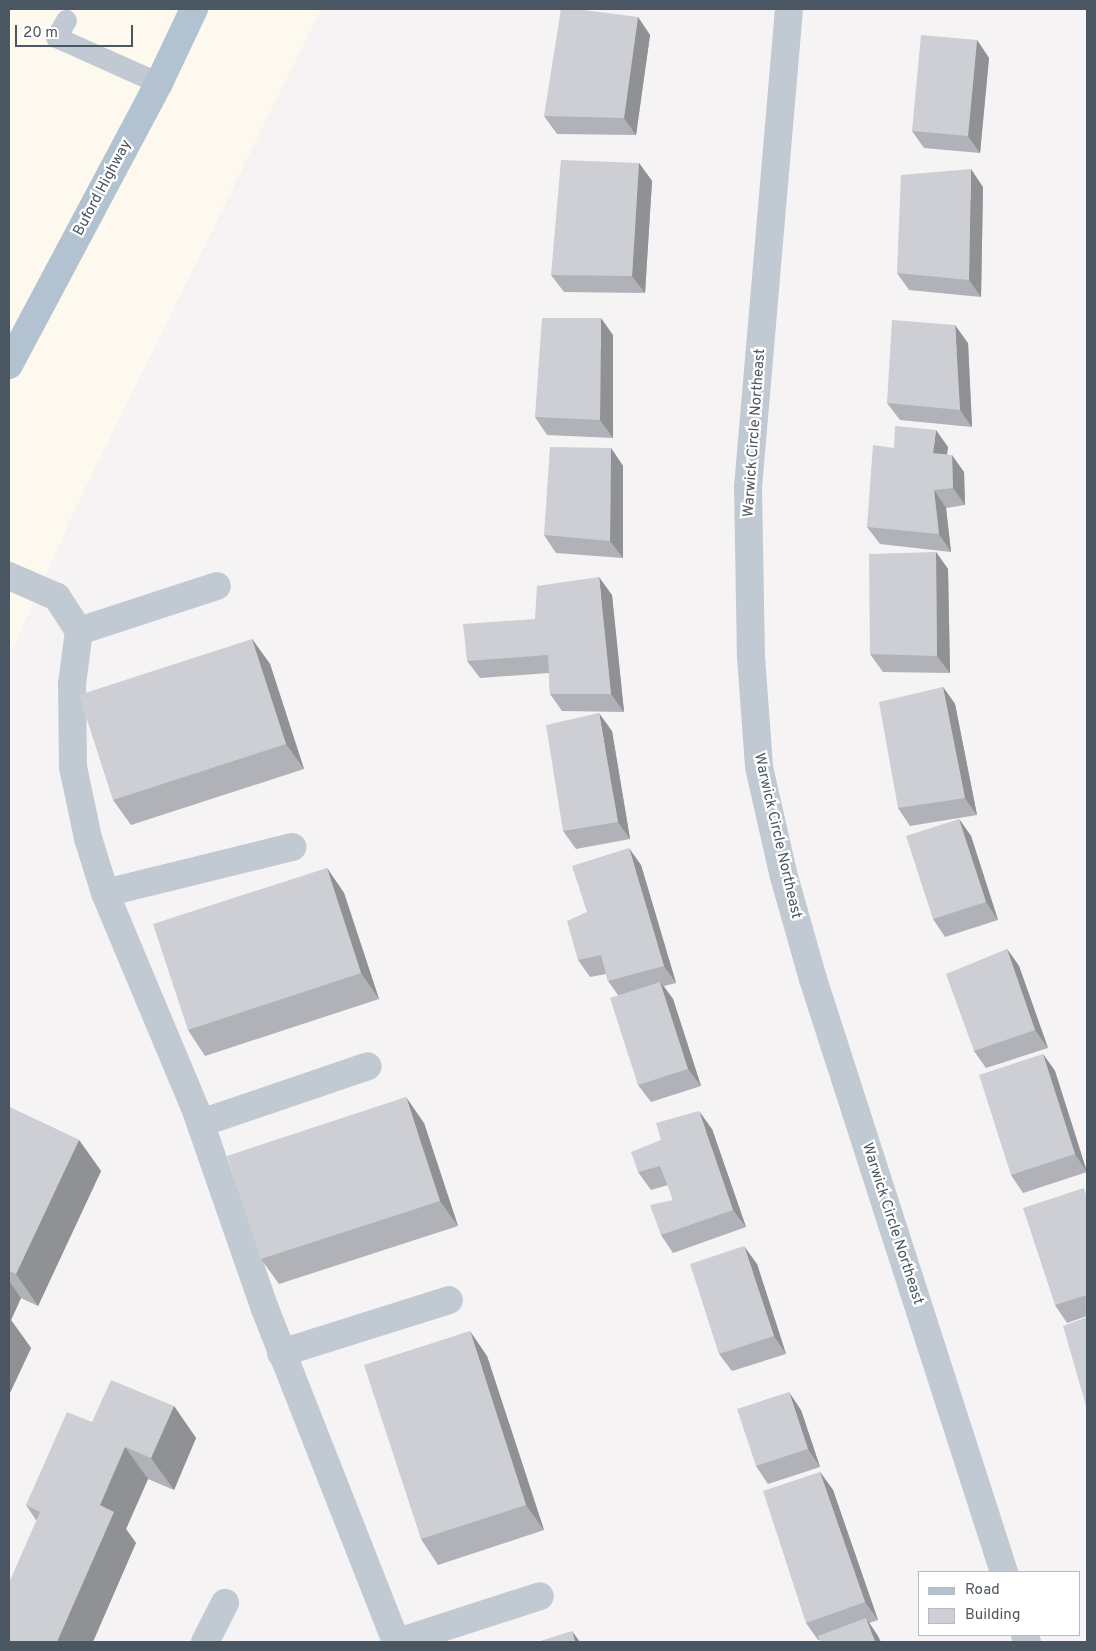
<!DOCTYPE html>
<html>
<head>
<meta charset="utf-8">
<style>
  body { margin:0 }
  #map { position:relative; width:1096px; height:1651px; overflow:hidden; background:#f5f3f3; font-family:Overpass,sans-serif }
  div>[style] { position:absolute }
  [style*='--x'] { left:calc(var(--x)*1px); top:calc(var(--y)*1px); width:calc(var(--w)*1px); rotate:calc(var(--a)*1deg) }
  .commercial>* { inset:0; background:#fdf9ef }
  .lane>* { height:21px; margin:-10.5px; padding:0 10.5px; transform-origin:10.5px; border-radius:10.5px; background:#c1cad2 }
  .street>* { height:28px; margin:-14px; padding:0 14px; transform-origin:14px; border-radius:14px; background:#c1cad2 }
  .primary>* { height:28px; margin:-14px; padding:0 14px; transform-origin:14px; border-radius:14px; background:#b3c2d1 }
  .wall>* { inset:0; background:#b0b2b7 }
  .shaded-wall>* { inset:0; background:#909195 }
  .building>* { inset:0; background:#cdcfd5 }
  span { translate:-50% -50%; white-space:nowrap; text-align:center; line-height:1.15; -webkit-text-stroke:4.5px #fff; paint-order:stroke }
  .street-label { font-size:15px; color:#4a5661 }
  .frame { position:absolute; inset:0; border:10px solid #4a5661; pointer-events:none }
  .legend { position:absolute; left:918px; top:1571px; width:162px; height:65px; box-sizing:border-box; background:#fff; border:1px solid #b7bbc0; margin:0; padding:6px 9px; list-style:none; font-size:15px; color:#4a5661 }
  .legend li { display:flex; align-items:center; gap:10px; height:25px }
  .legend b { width:25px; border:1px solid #b7bbc0 }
  .scale { position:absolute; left:15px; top:25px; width:118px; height:22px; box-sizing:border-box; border:2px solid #4a5661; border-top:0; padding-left:6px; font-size:15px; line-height:18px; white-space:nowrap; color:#4a5661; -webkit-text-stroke:4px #fff; paint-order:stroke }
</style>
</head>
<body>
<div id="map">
  <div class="commercial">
    <i style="clip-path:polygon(9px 9px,321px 9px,80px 499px,9px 657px)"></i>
  </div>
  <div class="lane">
    <i style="--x:66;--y:20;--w:20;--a:120"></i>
    <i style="--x:56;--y:37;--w:113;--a:24.1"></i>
  </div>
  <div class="street">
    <i style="--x:789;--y:9;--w:480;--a:94.9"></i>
    <i style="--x:748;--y:487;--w:170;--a:89"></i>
    <i style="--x:751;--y:657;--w:110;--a:85.8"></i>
    <i style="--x:759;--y:767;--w:109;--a:77.2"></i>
    <i style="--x:783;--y:873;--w:110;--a:74.2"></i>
    <i style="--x:813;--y:979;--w:623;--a:72.15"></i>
    <i style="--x:9;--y:576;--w:52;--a:23.6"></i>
    <i style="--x:57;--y:597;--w:40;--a:57.1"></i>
    <i style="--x:79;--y:631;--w:53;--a:97.5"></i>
    <i style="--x:72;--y:684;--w:83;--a:89.3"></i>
    <i style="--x:73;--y:767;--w:73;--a:78.1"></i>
    <i style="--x:88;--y:838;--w:58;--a:72.8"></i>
    <i style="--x:105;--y:893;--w:233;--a:67.3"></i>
    <i style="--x:195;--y:1108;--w:213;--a:70.8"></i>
    <i style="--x:265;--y:1309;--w:358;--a:68.5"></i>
    <i style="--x:79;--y:631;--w:145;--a:-18.1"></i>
    <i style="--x:105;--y:893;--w:193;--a:-13.8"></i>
    <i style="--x:201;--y:1123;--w:176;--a:-18.8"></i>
    <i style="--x:281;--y:1353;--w:176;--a:-17.5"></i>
    <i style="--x:1025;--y:1635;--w:7;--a:74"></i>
    <i style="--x:205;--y:1642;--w:44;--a:-62.9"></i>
    <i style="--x:398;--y:1642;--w:149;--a:-17.9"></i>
  </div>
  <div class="primary">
    <i style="--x:9;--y:365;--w:319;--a:-62"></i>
    <i style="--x:159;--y:83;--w:82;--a:-64.7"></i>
  </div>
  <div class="wall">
    <i style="clip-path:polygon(638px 17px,650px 35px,636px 135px,557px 134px,544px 116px)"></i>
    <i style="clip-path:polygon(977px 40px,989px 58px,980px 153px,924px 148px,912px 131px)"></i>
    <i style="clip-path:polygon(639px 163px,652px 181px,645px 293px,564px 292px,551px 275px)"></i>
    <i style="clip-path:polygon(983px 187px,981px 297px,909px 290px,897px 273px)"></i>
    <i style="clip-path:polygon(613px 335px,613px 438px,547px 435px,535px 417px)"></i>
    <i style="clip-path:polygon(968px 343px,972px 427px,900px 420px,887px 403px)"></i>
    <i style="clip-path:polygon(948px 447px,947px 454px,964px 472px,965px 505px,946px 508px,951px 552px,880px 544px,867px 527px,894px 448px)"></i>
    <i style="clip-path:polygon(611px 448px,623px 466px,623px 558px,556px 553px,544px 535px)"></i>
    <i style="clip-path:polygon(936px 552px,948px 569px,950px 673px,883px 672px,870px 654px)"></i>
    <i style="clip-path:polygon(612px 595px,624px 712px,562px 711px,550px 694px,549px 673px,480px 678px,467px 661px,535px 619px)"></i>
    <i style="clip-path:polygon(252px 639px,270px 664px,304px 769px,131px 825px,113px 800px)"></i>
    <i style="clip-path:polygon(943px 687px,955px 704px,977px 815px,910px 826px,898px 808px)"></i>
    <i style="clip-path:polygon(612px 731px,630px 839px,576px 849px,563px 831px)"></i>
    <i style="clip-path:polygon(959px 819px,971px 836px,998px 920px,945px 937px,933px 919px)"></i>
    <i style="clip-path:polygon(641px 865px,676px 983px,664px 986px,673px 999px,701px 1086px,651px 1102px,638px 1085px,618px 995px,608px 981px,606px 974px,590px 977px,578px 960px,587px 912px)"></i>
    <i style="clip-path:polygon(327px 868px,344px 893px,379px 999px,205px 1056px,188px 1030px)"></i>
    <i style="clip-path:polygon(1007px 949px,1019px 966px,1048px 1048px,986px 1068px,974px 1051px)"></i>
    <i style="clip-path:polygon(1043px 1054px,1055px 1071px,1087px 1172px,1023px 1193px,1011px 1175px)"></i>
    <i style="clip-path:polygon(9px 1107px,79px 1140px,101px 1171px,38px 1306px,21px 1298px,11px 1320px,31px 1348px,9px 1395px)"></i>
    <i style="clip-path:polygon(424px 1123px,458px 1226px,279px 1284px,261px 1259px)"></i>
    <i style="clip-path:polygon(712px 1129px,746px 1227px,673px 1253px,661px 1235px,673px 1200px,668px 1185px,651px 1190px,638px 1172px)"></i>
    <i style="clip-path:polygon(1087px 1193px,1087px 1316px,1067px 1323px,1055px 1305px)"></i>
    <i style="clip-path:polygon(757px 1264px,786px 1354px,732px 1371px,719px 1354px)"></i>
    <i style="clip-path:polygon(487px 1356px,544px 1530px,438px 1565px,421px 1539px)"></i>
    <i style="clip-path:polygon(174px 1406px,196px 1438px,174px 1490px,148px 1479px,126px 1529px,136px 1543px,36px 1520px,26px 1505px,92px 1422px)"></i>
    <i style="clip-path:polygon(801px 1410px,820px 1467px,768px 1484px,756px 1466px)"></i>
    <i style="clip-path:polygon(820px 1472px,833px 1490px,878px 1620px,869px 1623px,878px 1636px,818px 1640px,806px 1623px)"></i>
  </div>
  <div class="shaded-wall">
    <i style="clip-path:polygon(638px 17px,650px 35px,636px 135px,624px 118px)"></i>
    <i style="clip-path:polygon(977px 40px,989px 58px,980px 153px,968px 136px)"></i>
    <i style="clip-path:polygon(639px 163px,652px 181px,645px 293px,632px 276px)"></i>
    <i style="clip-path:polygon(971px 169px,983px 187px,981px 297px,969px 280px)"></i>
    <i style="clip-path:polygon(601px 318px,613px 335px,613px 438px,600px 420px)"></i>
    <i style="clip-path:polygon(955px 325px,968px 343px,972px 427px,960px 410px)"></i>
    <i style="clip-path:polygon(936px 430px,948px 447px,945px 471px,933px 453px)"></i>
    <i style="clip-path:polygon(611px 448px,623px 466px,623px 558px,610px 541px)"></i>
    <i style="clip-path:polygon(952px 455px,964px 472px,965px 505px,953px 488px)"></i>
    <i style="clip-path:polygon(934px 490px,946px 508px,951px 552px,939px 534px)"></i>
    <i style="clip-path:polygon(936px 552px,948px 569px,950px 673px,937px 656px)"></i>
    <i style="clip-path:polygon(599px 577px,612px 595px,624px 712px,611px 694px)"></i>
    <i style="clip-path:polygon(252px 639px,270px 664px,304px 769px,286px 744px)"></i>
    <i style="clip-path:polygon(943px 687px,955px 704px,977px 815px,965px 798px)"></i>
    <i style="clip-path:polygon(599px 713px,612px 731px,630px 839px,618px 822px)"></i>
    <i style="clip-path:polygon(959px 819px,971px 836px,998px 920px,986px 902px)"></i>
    <i style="clip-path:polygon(629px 848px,641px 865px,676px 983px,664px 966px)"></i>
    <i style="clip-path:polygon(327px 868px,344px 893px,379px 999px,361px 973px)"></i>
    <i style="clip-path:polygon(1007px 949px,1019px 966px,1048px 1048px,1035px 1030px)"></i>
    <i style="clip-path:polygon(660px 982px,673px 999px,701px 1086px,688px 1069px)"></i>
    <i style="clip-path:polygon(1043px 1054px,1055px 1071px,1087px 1172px,1075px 1154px)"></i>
    <i style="clip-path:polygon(406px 1097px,424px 1123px,458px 1226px,440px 1201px)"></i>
    <i style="clip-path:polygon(699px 1111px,712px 1129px,746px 1227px,733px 1210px)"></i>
    <i style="clip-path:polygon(79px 1140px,101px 1171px,38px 1306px,16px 1274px)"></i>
    <i style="clip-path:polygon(744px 1246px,757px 1264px,786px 1354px,774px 1336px)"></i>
    <i style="clip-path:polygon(9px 1281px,21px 1298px,11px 1320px,31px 1348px,9px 1395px)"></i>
    <i style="clip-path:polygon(470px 1331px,487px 1356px,544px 1530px,526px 1505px)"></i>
    <i style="clip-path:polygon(789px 1392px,801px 1410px,820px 1467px,808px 1449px)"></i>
    <i style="clip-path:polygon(174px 1406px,196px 1438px,174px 1490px,151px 1458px)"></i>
    <i style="clip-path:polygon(125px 1447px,148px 1479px,126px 1529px,136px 1543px,93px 1642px,57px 1642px,100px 1505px)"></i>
    <i style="clip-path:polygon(820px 1472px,833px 1490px,878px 1620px,865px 1602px)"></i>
    <i style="clip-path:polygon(866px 1618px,878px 1636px,881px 1642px,875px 1642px)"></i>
    <i style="clip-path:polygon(572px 1631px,580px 1642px,575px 1642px)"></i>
  </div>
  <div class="building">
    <i style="clip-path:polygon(561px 9px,576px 9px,638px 17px,624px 118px,544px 116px)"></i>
    <i style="clip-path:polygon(921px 35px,977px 40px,968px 136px,912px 131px)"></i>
    <i style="clip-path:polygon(561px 160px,639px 163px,632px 276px,551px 275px)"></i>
    <i style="clip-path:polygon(971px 169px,969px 280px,897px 273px,901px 175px)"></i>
    <i style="clip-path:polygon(542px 318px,601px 318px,600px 420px,535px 417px)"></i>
    <i style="clip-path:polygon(892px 320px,955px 325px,960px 410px,887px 403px)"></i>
    <i style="clip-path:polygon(895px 426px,936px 430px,933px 453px,952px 455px,953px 488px,934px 490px,939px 534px,867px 527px,873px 445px,894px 448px)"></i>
    <i style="clip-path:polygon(550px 447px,611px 448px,610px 541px,544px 535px)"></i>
    <i style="clip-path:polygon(936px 552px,937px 656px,870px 654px,869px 554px)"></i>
    <i style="clip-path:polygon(599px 577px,611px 694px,550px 694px,548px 655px,467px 661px,463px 624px,535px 619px,537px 586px)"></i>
    <i style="clip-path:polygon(252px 639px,286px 744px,113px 800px,79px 695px)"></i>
    <i style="clip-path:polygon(943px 687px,965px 798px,898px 808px,879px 702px)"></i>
    <i style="clip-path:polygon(599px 713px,618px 822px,563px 831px,546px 725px)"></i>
    <i style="clip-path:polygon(959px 819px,986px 902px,933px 919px,906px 836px)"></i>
    <i style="clip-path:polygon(629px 848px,664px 966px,608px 981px,601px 955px,578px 960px,567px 921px,587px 912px,572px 866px)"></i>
    <i style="clip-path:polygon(327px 868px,361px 973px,188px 1030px,153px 924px)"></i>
    <i style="clip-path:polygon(1007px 949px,1035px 1030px,974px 1051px,946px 974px)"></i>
    <i style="clip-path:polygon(660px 982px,688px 1069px,638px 1085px,610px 998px)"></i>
    <i style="clip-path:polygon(1043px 1054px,1075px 1154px,1011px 1175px,979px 1075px)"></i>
    <i style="clip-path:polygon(406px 1097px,440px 1201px,261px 1259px,227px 1156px)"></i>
    <i style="clip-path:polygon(9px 1107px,79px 1140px,16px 1274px,9px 1271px)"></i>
    <i style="clip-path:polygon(699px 1111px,733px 1210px,661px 1235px,650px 1205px,673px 1200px,660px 1166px,638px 1172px,631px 1152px,661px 1140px,656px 1123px)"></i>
    <i style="clip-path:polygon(1084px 1188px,1087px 1198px,1087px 1295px,1055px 1305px,1023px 1208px)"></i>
    <i style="clip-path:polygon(744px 1246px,774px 1336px,719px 1354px,690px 1264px)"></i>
    <i style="clip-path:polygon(1087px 1317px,1087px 1409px,1063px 1326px)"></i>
    <i style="clip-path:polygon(470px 1331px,526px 1505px,421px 1539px,364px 1365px)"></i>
    <i style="clip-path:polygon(111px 1380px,174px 1406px,151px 1458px,125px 1447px,100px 1505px,114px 1512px,57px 1642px,9px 1642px,9px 1583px,40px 1512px,26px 1505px,67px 1412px,92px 1422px)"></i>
    <i style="clip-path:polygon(789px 1392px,808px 1449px,756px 1466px,737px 1409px)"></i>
    <i style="clip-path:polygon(820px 1472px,865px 1602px,806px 1623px,763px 1491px)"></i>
    <i style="clip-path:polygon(866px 1618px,875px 1642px,820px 1642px,818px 1636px)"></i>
    <i style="clip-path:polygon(572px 1631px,575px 1642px,537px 1642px)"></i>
  </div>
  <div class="street-label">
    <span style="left:103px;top:188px;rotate:-62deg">Buford Highway</span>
    <span style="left:755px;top:433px;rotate:-86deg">Warwick Circle Northeast</span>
    <span style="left:777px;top:836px;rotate:77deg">Warwick Circle Northeast</span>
    <span style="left:892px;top:1224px;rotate:72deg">Warwick Circle Northeast</span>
  </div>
  <div class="frame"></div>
  <ul class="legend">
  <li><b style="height:6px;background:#b3c2d1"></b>Road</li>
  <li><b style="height:14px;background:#cdcfd5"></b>Building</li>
  </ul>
  <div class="scale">20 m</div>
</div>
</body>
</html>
